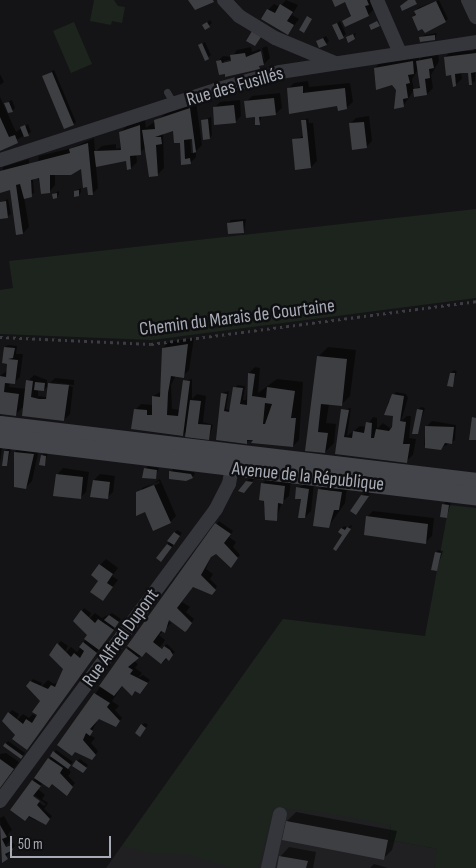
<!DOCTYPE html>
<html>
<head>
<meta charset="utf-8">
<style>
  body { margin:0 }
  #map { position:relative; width:476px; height:868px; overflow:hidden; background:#141416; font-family:"Sofia Sans Condensed",sans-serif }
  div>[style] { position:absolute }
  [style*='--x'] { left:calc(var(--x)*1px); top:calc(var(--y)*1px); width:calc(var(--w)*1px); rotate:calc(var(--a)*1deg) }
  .built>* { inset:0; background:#202023 }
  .green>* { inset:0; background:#1c241d }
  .shadow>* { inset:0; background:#0007 }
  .building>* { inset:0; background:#3e3f43 }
  .path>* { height:2.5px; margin-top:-1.25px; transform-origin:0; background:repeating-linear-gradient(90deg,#3b3d42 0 2.5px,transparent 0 6.5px) }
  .service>* { height:7px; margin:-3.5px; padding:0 3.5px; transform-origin:3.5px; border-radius:3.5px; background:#35363b }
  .minor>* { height:14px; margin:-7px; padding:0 7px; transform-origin:7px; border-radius:7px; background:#35363b }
  .secondary>* { height:19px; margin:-9.5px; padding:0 9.5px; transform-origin:9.5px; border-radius:9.5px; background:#43454b }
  span { translate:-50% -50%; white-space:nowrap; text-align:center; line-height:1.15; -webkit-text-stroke:5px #0f0f11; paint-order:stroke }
  .street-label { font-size:19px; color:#a6abb6 }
  .scale { position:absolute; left:10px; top:836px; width:101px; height:22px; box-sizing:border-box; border:2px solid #a6abb6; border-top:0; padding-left:6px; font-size:15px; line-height:18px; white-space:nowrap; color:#a6abb6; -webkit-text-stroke:4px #0f0f11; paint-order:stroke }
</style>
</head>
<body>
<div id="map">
  <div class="built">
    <i style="clip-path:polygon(283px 619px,391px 825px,389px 840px,438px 849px,434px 868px,106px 868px)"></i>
  </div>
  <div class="green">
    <i style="clip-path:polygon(94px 0,114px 0,118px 6px,125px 7px,122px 23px,112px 21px,111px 25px,90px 21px)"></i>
    <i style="clip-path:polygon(74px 22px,92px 64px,71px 73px,53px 31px)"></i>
    <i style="clip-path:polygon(476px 209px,476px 298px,152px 340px,0 334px,0 290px,13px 288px,9px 261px)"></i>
    <i style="clip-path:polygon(449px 505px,476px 508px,476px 868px,434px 868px,437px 849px,389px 840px,391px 825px,315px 811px,274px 808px,258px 868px,231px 868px,186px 854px,152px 853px,122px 846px,283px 619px,425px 636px)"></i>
  </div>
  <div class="shadow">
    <i style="clip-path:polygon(286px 0,298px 5px,292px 15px,299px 19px,288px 34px,268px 10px,274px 4px,280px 7px)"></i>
    <i style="clip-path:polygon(352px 0,370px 0,374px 9px,368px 15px,344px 21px,351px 15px)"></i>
    <i style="clip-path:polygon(439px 0,448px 19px,445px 21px,413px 17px,418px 8px)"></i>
    <i style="clip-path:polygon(210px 20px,212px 23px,205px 28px,206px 23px)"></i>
    <i style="clip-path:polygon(340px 21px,346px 34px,343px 37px,334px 26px)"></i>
    <i style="clip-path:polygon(356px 33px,354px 38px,348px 38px,350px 35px)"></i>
    <i style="clip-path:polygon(437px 33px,435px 39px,421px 38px,424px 35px)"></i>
    <i style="clip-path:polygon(326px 36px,329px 41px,326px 44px,318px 41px)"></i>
    <i style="clip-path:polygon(205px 42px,211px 55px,205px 59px,199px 46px)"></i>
    <i style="clip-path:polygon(evenodd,267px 46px,270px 58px,264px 64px,227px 75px,217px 62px,223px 56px,232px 57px,237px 50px,251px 47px,252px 52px,260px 49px,265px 62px,262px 48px,267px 46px,237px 58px,238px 61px,224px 64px,224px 61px,237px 58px)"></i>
    <i style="clip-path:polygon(476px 48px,475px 81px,472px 83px,469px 71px,461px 72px,462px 79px,455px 85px,445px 57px,451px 51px,473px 51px)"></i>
    <i style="clip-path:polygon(evenodd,438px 53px,439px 61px,431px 75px,433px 88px,427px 94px,414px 90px,403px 106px,397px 89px,375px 68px,381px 62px,419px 56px,419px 60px,424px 55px,438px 53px,419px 68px,421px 86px,414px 90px,412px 79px,419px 68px)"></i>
    <i style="clip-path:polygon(54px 70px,76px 122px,74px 124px,44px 77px)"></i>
    <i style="clip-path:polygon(0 74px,4px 82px,0 85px)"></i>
    <i style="clip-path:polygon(308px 81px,309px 87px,350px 83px,353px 102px,346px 108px,288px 89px,294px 83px)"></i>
    <i style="clip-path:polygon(280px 93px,282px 108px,275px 114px,262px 115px,259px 124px,246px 102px,252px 96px)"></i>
    <i style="clip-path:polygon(0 97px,16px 132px,28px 124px,31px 132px,0 149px)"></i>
    <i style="clip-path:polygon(12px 100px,15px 108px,12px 111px,6px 103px)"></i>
    <i style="clip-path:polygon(240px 100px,241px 116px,235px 122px,214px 108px,220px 102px)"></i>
    <i style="clip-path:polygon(196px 102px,202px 145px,194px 153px,193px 138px,190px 138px,191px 153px,196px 153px,196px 157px,190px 163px,182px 163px,181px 142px,175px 130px,163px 133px,164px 168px,158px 174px,146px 148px,136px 154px,137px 162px,131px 168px,127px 160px,96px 166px,98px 188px,92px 194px,82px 168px,55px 174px,55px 185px,49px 192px,42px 193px,37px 175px,33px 179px,34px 193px,24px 197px,29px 227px,23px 233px,11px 189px,0 192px,3px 167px,29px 159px,29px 164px,38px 161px,39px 156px,72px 148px,94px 138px,95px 152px,102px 146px,116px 144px,116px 149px,120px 148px,120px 132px,127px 126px,145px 120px,146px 128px,168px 112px)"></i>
    <i style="clip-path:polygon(369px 116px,372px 141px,366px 147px,350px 124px,356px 118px)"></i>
    <i style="clip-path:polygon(211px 117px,212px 135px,210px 138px,202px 121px)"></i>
    <i style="clip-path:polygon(308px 118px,309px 123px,313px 123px,317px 161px,311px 167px,293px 140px,304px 136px,303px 121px)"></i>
    <i style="clip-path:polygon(81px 188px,81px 192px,79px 195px,75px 191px)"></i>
    <i style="clip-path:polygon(59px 191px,59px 194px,57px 197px,53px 194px)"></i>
    <i style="clip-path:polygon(8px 199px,11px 214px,8px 216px,0 203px)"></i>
    <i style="clip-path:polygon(246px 219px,244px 232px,229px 223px,231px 220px)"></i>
    <i style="clip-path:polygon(194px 338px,189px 370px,183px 376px,176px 375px,171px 385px,172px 409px,180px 410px,184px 381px,192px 379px,192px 399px,197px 394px,206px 396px,203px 422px,213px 425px,209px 438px,187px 431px,183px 435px,135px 410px,141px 404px,153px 405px,153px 396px,162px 391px,163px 348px,169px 342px)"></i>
    <i style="clip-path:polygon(evenodd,8px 345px,17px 346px,16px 354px,23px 354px,20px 377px,14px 383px,10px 382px,9px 387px,27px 389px,28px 381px,34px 375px,47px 380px,47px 386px,55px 378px,74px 380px,74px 385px,52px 382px,73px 387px,70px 414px,64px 420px,24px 406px,16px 414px,0 412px,0 376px,8px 370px,5px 347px,8px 345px,49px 385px,46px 397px,38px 396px,38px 389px,44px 390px,49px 385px)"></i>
    <i style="clip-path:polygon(328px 347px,356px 350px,350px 396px,341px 405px,329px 404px,326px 423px,336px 424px,334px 443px,325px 452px,307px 450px,319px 356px)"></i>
    <i style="clip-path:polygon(255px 367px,260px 368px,258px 393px,277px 379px,303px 382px,299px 440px,293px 446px,255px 439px,246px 442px,217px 439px,222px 393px,229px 391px,226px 409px,231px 410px,237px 385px,245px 386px,243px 400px,246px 400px,249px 373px)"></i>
    <i style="clip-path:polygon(454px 370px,457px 371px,452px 386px,451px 373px)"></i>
    <i style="clip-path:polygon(evenodd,396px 392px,406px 394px,408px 398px,401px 421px,407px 416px,411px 416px,409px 438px,416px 439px,413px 455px,406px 461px,337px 453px,342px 410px,351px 408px,347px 436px,360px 426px,366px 427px,373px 417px,377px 418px,377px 429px,383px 423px,391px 429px,396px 415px,386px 414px,388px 402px,396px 392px,400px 411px,401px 422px,398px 422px,400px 411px)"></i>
    <i style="clip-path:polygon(421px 407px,425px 408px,417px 433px,418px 410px)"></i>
    <i style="clip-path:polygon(432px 421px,456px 425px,455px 440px,443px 447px,424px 445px,426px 427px)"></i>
    <i style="clip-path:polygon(21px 446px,39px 449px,32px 481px,26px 487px,15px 452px)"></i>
    <i style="clip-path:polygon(0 448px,2px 448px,0 462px)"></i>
    <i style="clip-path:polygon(8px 449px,11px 449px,7px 465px,5px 451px)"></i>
    <i style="clip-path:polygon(44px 453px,48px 453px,44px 465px,42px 456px)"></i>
    <i style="clip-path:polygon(148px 466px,159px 468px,155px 478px,145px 469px)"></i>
    <i style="clip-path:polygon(63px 468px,89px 472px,86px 492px,80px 498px,57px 475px)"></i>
    <i style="clip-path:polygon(173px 469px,194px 472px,195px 474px,192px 477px,171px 472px)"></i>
    <i style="clip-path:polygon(100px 474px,115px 476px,113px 492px,107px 498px,94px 480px)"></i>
    <i style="clip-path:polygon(269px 477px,291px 480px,289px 496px,282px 502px,276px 520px,264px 509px,263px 483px)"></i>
    <i style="clip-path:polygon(evenodd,160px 479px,176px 516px,170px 522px,138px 493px,160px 479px,159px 481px,160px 483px,142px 491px,142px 488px,159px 481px)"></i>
    <i style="clip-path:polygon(249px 479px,254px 479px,247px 489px,246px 482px)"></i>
    <i style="clip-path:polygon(309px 482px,314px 483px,311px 511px,305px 517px,302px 496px,297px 488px)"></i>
    <i style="clip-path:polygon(325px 484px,347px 487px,345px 503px,328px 527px,319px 490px)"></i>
    <i style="clip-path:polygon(365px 493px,370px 493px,358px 511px,362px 496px)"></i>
    <i style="clip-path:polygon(446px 502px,451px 503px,447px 516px,443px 505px)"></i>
    <i style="clip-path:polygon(373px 511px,434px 518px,432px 536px,426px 542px,367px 517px)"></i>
    <i style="clip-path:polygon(219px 521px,233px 531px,229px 537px,236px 542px,233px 547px,240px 555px,231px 566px,217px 553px,211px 556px,206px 569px,213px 574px,210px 579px,217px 586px,214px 591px,200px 590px,194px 585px,182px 602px,190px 607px,186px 612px,194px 619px,188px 628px,170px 619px,167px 621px,171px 623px,159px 635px,165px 640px,156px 653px,167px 644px,175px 652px,162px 663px,146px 651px,134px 661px,138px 664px,135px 668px,142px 673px,138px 678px,143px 675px,150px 680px,142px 690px,123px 685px,112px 701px,119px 706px,115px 710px,122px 718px,119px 722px,99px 717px,90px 735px,95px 738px,91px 743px,98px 751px,95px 756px,82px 754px,83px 711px)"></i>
    <i style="clip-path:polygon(351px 525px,352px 526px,338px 546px,344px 535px,339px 532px,344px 526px,348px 528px)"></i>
    <i style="clip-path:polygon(177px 530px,182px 533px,164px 558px,158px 558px)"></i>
    <i style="clip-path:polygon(438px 550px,443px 551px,437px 569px,436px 553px)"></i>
    <i style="clip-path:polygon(106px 559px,118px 568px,112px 576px,118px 580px,103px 599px,100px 565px)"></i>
    <i style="clip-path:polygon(84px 608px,91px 613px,88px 620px,95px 613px,102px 618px,112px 613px,121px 619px,27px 748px,3px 721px,12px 710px,19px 714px,16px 721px,23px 714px,29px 718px,33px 714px,37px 717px,41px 701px,35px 696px,39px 689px,31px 682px,33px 679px,42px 683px,40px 688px,48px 680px,54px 684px,60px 681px,64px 668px,58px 644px,61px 641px,68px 646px,64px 654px,71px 647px,77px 652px,81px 647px,89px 634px,82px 611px)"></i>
    <i style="clip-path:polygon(145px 723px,148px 725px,142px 733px,142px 725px)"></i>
    <i style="clip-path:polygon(8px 741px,25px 753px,21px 757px,6px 744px)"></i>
    <i style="clip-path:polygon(evenodd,56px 750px,73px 762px,67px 768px,71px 772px,68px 776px,75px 783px,69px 791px,53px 783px,43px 782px,38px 789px,45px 795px,42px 799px,48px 803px,44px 809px,52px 816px,48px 821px,35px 820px,12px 810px,56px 750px,34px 795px,46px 804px,44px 806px,32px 797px,34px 795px)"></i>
    <i style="clip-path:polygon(6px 753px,19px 762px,0 787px,0 754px)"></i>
    <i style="clip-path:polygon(80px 759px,88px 765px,85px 769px,77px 761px)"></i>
    <i style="clip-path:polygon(296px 812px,397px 831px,392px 850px,383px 859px,287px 821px)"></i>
    <i style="clip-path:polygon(4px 816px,12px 830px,8px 834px,11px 840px,4px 847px,14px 843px,15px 846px,2px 861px,0 818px)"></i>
    <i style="clip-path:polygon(289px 847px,316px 852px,313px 868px,278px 868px,280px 857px)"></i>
    <i style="clip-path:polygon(374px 864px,388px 868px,370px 868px)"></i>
  </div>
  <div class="building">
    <i style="clip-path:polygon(188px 0,213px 0,214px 2px,195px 10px)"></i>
    <i style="clip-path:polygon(332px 0,367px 0,369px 5px,365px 6px,369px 16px,345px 27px,342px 21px,351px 16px,345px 2px,335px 7px)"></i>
    <i style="clip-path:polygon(408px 0,415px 0,417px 4px,402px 11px,400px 6px)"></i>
    <i style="clip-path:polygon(436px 1px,446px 22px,425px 33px,422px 29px,418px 31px,412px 17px,416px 15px,414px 11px)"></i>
    <i style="clip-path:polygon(280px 4px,293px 12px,287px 21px,294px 25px,288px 35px,261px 19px,267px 9px,275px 13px)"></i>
    <i style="clip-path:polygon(307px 16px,312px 19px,304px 33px,299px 30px)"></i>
    <i style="clip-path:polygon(377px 21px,380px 26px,371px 30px,369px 25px)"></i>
    <i style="clip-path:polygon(207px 22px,210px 27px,205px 30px,202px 25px)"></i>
    <i style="clip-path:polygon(337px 23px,344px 38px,339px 40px,332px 25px)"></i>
    <i style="clip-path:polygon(252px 31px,261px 37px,255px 46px,246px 41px)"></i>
    <i style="clip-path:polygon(353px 34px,355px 39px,348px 43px,346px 37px)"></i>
    <i style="clip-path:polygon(435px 35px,435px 40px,420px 42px,419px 37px)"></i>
    <i style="clip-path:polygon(323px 38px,327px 45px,319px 48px,316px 41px)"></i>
    <i style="clip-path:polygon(202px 43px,209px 59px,205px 61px,198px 45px)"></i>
    <i style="clip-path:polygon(261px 51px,264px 65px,259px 66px,260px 69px,225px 77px,225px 74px,219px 75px,216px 61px,221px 60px,222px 63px,231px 61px,230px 55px,245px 53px,246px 57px)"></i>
    <i style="clip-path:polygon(476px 53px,476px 72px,471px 73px,472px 85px,469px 85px,468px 73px,463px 73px,455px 74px,456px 86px,453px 87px,451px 75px,446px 76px,444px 57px)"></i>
    <i style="clip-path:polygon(432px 58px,434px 68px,429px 69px,430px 78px,425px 79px,427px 95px,414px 97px,413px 89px,420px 88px,416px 61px)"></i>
    <i style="clip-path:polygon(413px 61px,414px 74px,408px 75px,410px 83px,406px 84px,408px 98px,403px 99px,404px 107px,394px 109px,396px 90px,392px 85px,376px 90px,374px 68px)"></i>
    <i style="clip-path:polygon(52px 72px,74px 125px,64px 129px,42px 76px)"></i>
    <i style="clip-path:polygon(303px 86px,303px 93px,345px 88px,347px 109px,338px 111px,337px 106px,289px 114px,287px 88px)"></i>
    <i style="clip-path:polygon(274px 98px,276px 115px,259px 117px,260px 125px,255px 125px,255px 117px,246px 118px,244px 101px)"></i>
    <i style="clip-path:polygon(9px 102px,13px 112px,8px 113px,4px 103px)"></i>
    <i style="clip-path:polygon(234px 105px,236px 123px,214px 125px,213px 107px)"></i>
    <i style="clip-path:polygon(190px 108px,196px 152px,193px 153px,192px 139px,184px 140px,185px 159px,190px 158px,191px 164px,181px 165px,180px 143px,174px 143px,173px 131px,155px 137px,161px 137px,162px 144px,156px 145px,158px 176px,149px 177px,142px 130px,155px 129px,154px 120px)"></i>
    <i style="clip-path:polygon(0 117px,9px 137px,15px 135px,18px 143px,0 151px)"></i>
    <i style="clip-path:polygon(208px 119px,210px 139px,203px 140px,201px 120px)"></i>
    <i style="clip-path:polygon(301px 120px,306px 120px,311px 168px,295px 170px,292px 139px,303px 138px)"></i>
    <i style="clip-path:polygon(364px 122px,367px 148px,352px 150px,349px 123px)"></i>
    <i style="clip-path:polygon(25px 125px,29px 136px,24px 137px,20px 127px)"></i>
    <i style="clip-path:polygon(140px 125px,141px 155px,130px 156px,131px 169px,127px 170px,126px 161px,96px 167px,94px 151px,121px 150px,119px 132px)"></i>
    <i style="clip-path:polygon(88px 143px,93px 195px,88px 195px,87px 187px,83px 188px,81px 169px,71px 175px,50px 175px,50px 193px,41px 194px,39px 178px,31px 180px,32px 197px,24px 199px,20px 184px,16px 185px,23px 234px,16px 235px,10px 190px,0 193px,0 171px,70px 153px,69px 149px)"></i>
    <i style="clip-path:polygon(79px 190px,79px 196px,74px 197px,74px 191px)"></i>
    <i style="clip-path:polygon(57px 193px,57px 198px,53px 199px,52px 194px)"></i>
    <i style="clip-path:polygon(6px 201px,8px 218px,0 219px,0 202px)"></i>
    <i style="clip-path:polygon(243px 221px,244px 233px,228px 234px,227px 223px)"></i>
    <i style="clip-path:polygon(188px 344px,184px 378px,171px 376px,168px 393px,167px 415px,178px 416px,183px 380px,190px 381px,183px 436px,131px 429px,134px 409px,147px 410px,147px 415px,152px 415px,152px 396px,160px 397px,162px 348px)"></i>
    <i style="clip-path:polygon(4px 347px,15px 348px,13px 358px,8px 359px,18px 360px,15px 384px,5px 383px,4px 392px,19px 394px,16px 416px,0 414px,0 376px,6px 377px,7px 364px,2px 363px)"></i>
    <i style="clip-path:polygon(317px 356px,347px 359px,342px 406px,321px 404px,318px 432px,328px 433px,325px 453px,305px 451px)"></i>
    <i style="clip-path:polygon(evenodd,248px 373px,255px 374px,252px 396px,266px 398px,267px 387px,295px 391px,291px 418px,296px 418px,293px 447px,251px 443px,253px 440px,247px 440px,247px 444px,216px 440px,221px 393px,227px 394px,224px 411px,229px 412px,233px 387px,243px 388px,240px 404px,247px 405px,248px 373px,265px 403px,272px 404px,265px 424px,263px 424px,265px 403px)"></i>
    <i style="clip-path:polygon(450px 373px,455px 373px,453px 387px,447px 386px)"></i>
    <i style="clip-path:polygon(26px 380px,33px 381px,31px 397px,39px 399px,46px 399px,48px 383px,69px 385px,64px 421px,22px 416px)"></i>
    <i style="clip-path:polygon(35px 382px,45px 383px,44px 391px,34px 390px)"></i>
    <i style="clip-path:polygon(392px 394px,404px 396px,400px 421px,406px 422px,403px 444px,410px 444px,407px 463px,335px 454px,341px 409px,349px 410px,344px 437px,352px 438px,353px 431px,364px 433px,366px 422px,372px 423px,371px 438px,374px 438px,376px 429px,389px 431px,392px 427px,393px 416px,384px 415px)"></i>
    <i style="clip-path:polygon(190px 400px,201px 401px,198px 424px,211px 425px,209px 440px,185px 437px)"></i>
    <i style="clip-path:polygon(417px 409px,423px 410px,418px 434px,412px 434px)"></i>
    <i style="clip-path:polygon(472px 417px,476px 418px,476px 440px,469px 440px)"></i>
    <i style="clip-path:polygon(425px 426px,454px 427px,452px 444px,445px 443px,441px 450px,425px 448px)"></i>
    <i style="clip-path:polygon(4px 451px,9px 451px,7px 466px,2px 466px)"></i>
    <i style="clip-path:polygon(14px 452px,34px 454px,26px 489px,14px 487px)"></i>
    <i style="clip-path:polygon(41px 455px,46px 456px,45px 466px,39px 465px)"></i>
    <i style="clip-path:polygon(144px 468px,157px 470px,156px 479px,142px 478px)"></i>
    <i style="clip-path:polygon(169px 471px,191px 474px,193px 478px,186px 481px,169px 479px)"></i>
    <i style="clip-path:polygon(56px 474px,83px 477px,81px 499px,53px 496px)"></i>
    <i style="clip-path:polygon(93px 480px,110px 482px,108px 499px,90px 497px)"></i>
    <i style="clip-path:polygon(246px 481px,253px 482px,244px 493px,238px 491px)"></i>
    <i style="clip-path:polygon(261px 483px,285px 486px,283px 504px,278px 503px,277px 521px,265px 520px,264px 501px,259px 500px)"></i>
    <i style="clip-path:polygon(154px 485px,171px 523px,153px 531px,145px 512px,136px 516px,136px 492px)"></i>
    <i style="clip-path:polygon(296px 487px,309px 489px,305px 518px,298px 518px,301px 499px,295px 499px)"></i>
    <i style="clip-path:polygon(318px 489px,342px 492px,339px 510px,334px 510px,329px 528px,313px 526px)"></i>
    <i style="clip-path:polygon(361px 495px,369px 496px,356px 515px,350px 511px)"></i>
    <i style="clip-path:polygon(442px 504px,449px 505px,447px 518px,440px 517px)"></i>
    <i style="clip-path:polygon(366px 516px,428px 524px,426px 544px,364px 535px)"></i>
    <i style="clip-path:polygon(215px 523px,231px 534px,224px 543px,238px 558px,231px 568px,216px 554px,211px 557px,201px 575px,216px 590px,212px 595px,193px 587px,177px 608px,192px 623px,188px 629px,185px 632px,169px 620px,165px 633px,161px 631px,153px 642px,162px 649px,164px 646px,170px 650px,173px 655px,169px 661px,166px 658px,161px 664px,146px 652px,142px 657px,127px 646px)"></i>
    <i style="clip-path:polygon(347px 527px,351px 529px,336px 551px,333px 549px,342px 535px,338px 532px,341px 528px,345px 530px)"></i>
    <i style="clip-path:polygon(174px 532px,180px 536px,174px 545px,167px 541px)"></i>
    <i style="clip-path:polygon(167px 544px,172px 547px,161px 562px,156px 558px)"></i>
    <i style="clip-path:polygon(435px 552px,441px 553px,437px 571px,431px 570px)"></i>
    <i style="clip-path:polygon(99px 564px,113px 574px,107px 583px,113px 587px,103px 601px,90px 592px,98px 581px,91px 575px)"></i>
    <i style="clip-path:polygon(81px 610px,95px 623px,98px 619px,114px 630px,99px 650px,84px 639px,87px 635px,73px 621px)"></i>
    <i style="clip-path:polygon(109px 615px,119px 622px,115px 628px,104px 620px)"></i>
    <i style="clip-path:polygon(83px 642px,97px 653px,27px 750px,12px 739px,15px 735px,2px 721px,8px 712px,23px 724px,26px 719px,32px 723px,37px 715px,32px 712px,40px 701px,26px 686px,30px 681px,48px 689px,51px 685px,55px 687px,63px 669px,49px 655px,57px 643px,71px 657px,74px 653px,80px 658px,84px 651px,79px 647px)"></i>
    <i style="clip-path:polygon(126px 648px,139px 658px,128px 667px,133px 670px,130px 674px,148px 683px,140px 694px,135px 691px,132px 696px,122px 686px,114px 696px,99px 686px)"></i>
    <i style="clip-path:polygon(94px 693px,110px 703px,107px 707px,120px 721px,116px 727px,99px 719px,90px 729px,93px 731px,90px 736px,86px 733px,83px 740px,96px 755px,92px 760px,75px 752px,72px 756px,57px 745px)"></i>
    <i style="clip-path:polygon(141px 724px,146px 728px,140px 737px,135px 733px)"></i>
    <i style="clip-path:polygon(5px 743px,23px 756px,21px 759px,3px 746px)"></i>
    <i style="clip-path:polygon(53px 751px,71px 765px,68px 769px,50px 756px)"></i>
    <i style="clip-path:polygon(48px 758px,63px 768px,60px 773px,73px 787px,67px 796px,52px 784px,49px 788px,34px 778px)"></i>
    <i style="clip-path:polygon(0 759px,14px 769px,0 788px)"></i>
    <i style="clip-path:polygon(76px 760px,87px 768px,83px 773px,72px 766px)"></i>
    <i style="clip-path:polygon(32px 780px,41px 786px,33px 796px,40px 801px,37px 805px,50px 819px,46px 825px,29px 816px,25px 821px,10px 810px)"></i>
    <i style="clip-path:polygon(286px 821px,388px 840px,384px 860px,282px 840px)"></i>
    <i style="clip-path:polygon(0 825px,7px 837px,2px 839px,6px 847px,11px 845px,13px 850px,5px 854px,8px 859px,2px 863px)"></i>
    <i style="clip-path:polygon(279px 856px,308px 861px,306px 868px,277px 868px)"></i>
  </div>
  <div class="path">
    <i style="--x:0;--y:337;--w:151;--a:2.7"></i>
    <i style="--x:151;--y:344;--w:328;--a:-7.5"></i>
  </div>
  <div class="service">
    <i style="--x:167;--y:92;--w:14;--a:60"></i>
  </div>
  <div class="minor">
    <i style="--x:224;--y:0;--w:22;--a:47"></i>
    <i style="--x:239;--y:16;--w:42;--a:31.4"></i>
    <i style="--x:275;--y:38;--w:65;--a:22.6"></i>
    <i style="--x:377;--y:0;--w:58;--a:66.5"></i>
    <i style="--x:468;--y:0;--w:19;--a:65"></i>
    <i style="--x:0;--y:160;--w:226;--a:-18"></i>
    <i style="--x:215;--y:90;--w:67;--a:-15.5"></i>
    <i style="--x:280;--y:72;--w:198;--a:-8.7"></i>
    <i style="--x:0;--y:801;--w:363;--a:-53.5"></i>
    <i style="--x:216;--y:509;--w:28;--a:-63"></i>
    <i style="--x:229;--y:484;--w:27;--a:-80"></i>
    <i style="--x:268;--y:868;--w:55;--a:-77.5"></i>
  </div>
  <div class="secondary">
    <i style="--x:0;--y:425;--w:479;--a:6.8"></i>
    <i style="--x:0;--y:438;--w:480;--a:6.9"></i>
  </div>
  <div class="street-label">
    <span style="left:235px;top:87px;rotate:-16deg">Rue des Fusillés</span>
    <span style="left:237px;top:318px;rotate:-7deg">Chemin du Marais de Courtaine</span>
    <span style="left:308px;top:477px;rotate:6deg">Avenue de la République</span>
    <span style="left:121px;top:638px;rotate:-54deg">Rue Alfred Dupont</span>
  </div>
  <div class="scale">50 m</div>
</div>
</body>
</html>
